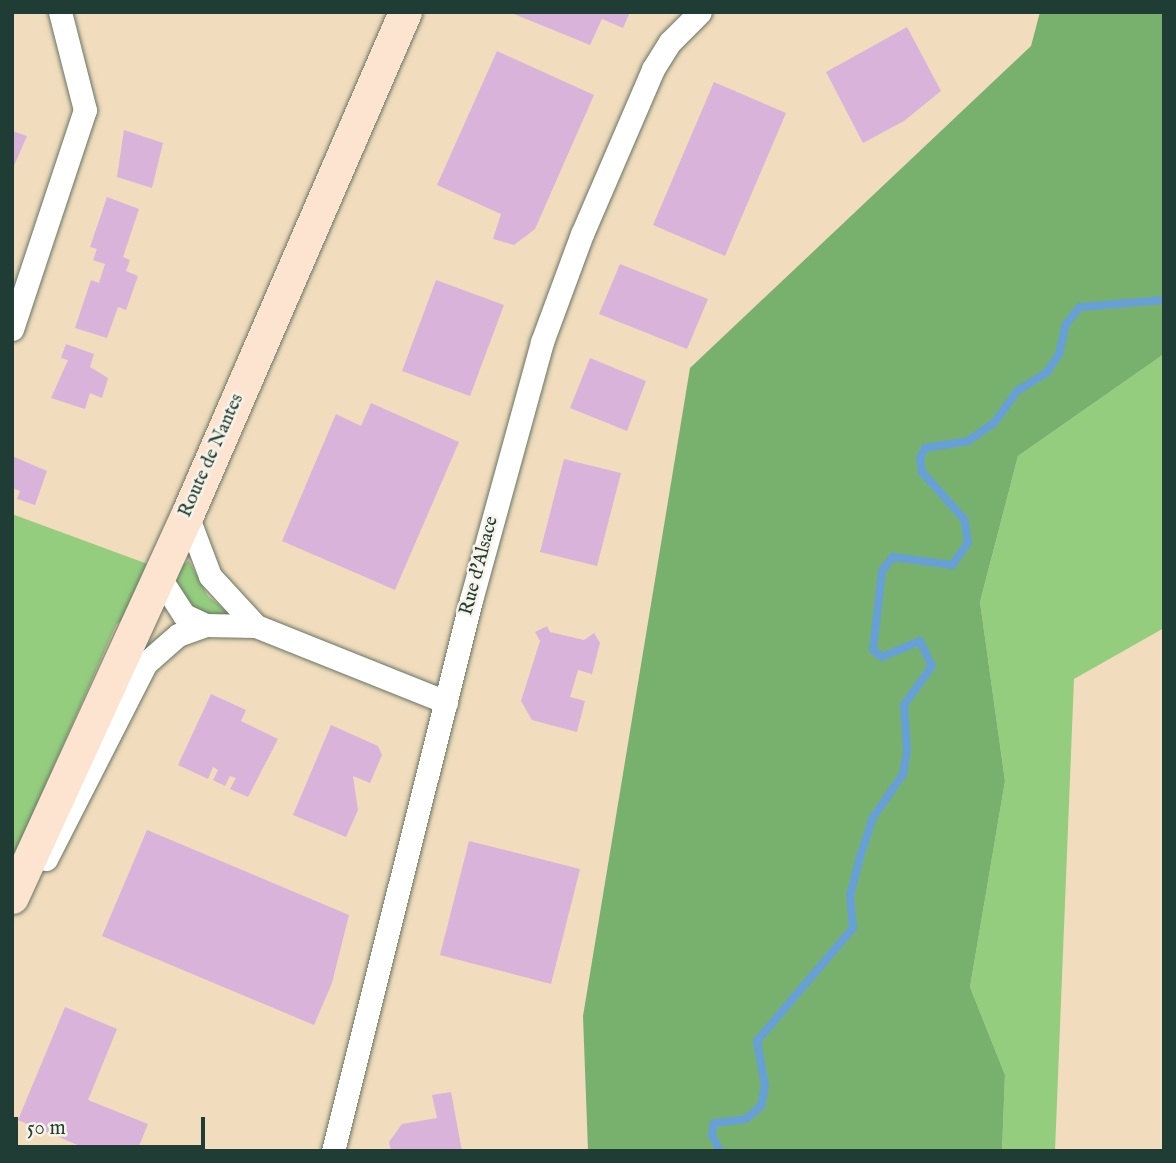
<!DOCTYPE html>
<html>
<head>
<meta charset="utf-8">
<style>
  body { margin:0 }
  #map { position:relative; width:1176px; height:1163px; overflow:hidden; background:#f1ddbd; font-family:"IM FELL English",serif }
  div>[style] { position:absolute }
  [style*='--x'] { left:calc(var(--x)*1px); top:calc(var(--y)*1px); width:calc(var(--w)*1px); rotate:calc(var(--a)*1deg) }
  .green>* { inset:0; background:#95cd7f }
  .forest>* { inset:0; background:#78b06e }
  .stream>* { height:8px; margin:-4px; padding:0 4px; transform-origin:4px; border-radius:4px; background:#67a0d6 }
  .building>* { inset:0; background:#d9b3da }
  .roads { filter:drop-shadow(0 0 2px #687564) drop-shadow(0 0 2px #687564) }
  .street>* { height:23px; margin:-11.5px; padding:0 11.5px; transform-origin:11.5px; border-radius:11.5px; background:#fff }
  .secondary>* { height:33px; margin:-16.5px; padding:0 16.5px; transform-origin:16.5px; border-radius:16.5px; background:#fde4d1 }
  span { translate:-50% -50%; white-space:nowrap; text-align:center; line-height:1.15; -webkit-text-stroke:5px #f7f3e8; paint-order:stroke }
  .street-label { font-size:19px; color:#1f3d34 }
  .frame { position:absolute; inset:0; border:14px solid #1f3d34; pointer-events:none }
  .scale { position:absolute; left:14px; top:1117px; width:191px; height:32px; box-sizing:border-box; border:4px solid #1f3d34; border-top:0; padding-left:9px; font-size:21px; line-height:24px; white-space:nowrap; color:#1f3d34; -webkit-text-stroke:5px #f7f3e8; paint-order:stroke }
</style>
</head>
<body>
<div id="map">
  <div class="green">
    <i style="clip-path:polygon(1164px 354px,1164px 628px,1074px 679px,1055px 1151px,1002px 1151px,1005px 1075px,970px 987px,1005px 781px,980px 602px,1018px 456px)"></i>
    <i style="clip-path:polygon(12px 514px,172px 573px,116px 625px,12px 861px)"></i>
    <i style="clip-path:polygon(189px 561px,208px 596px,236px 619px,189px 610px,175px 586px,182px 565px)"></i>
  </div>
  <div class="forest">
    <i style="clip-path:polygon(1040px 12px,1164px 12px,1164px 354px,1018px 456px,980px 602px,1005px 781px,970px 987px,1005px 1075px,1002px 1151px,588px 1151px,583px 1016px,690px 368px,1031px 46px)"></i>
  </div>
  <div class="stream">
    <i style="--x:720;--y:1151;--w:18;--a:-117"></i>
    <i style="--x:712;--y:1135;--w:12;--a:-81"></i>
    <i style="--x:714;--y:1123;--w:32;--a:-7"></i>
    <i style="--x:746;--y:1119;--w:20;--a:-41"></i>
    <i style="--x:761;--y:1106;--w:20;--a:-79"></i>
    <i style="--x:765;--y:1086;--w:46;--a:-100.1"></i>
    <i style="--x:757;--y:1041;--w:148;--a:-49.7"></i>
    <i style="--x:853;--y:928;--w:32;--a:-95"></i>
    <i style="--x:850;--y:896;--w:40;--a:-75.6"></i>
    <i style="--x:860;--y:857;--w:40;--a:-72"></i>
    <i style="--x:872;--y:819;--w:55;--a:-55.4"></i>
    <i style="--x:903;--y:774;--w:23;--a:-80"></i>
    <i style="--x:907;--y:751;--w:46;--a:-93.7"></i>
    <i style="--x:904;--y:705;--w:48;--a:-54.3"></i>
    <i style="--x:932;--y:666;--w:28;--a:-116"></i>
    <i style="--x:920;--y:641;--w:41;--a:157.2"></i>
    <i style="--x:882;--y:657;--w:11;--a:-142"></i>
    <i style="--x:873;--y:650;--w:80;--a:-83.5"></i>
    <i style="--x:882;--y:571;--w:18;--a:-52"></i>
    <i style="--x:893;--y:557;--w:60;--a:7.7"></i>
    <i style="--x:952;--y:565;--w:27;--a:-54"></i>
    <i style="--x:968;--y:543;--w:24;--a:-99"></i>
    <i style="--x:964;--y:519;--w:63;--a:-131.8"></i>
    <i style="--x:922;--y:472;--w:14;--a:-98"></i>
    <i style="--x:920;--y:458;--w:11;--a:-63"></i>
    <i style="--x:925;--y:448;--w:44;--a:-9.2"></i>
    <i style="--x:968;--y:441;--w:32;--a:-35"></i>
    <i style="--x:994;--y:423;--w:39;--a:-54"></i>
    <i style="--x:1017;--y:391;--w:36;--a:-32"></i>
    <i style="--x:1047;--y:372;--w:22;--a:-56"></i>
    <i style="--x:1059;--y:354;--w:31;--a:-77"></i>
    <i style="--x:1066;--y:324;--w:22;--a:-51"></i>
    <i style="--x:1080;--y:307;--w:84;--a:-4.8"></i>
  </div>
  <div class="building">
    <i style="clip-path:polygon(509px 12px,630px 12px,623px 28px,602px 19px,590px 45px)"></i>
    <i style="clip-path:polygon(907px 27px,941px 91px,904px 121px,863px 143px,826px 72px)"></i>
    <i style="clip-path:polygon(497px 51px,594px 95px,535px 229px,514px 245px,493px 239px,501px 214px,437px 185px)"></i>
    <i style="clip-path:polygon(714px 82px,786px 113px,725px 256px,653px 225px)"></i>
    <i style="clip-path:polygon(124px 130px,163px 143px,152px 188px,117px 177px)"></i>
    <i style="clip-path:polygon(12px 131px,27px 136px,13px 168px,12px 168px)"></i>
    <i style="clip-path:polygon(107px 197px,139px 209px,123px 257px,130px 260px,126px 271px,138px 276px,126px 310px,118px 307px,107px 338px,75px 328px,91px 280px,99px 283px,105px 264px,93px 260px,97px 249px,90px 247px)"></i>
    <i style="clip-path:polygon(620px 264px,708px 299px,687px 349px,599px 314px)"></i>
    <i style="clip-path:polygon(436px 280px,504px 305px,470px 396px,402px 371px)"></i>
    <i style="clip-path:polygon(66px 344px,94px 354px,90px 367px,108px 378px,102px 398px,90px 393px,85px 409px,51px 398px,68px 360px,61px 358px)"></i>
    <i style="clip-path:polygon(590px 358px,646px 381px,627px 431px,570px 408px)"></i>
    <i style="clip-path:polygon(371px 403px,459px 442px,395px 590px,282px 541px,336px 414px,361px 426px)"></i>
    <i style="clip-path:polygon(12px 456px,47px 471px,35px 505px,17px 499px,20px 491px,12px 488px)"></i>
    <i style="clip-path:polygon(564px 459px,621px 473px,597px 566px,540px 552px)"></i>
    <i style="clip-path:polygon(547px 626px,550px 632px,584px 640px,594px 633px,600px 643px,592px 674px,578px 670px,570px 697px,585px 701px,577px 732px,532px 720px,521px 701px,540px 641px,535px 632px)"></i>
    <i style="clip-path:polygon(211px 694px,246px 710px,241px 721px,278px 739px,248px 797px,230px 789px,236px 778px,230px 776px,225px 786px,213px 780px,218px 770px,213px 767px,208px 779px,178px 765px)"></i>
    <i style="clip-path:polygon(331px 725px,378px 746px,382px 755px,370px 783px,353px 776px,358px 810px,346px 837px,293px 815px)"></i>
    <i style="clip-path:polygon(147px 830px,349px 915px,332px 983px,314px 1025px,102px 936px)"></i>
    <i style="clip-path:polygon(469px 841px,580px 869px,551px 984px,440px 955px)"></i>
    <i style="clip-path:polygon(65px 1007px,117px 1029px,88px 1100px,148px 1124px,137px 1151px,92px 1151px,18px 1120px)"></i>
    <i style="clip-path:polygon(451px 1092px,462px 1151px,391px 1151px,389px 1142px,402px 1124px,437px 1118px,432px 1095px)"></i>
  </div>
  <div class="roads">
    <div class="street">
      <i style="--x:12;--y:329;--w:231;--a:-71.6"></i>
      <i style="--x:85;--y:110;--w:101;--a:-104.3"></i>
      <i style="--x:187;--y:515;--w:65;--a:69.3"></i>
      <i style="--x:210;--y:576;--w:68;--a:47.4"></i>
      <i style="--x:158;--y:575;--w:48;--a:57"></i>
      <i style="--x:184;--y:615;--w:23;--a:25"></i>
      <i style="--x:46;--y:859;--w:220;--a:-63"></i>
      <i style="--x:146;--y:663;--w:43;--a:-41.2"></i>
      <i style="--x:178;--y:635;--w:29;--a:-20"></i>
      <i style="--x:205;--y:625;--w:51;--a:1.1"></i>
      <i style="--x:256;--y:626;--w:205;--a:21.8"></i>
      <i style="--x:333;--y:1151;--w:568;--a:-75.94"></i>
      <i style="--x:471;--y:600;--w:268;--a:-74.6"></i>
      <i style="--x:542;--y:342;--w:115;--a:-69.7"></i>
      <i style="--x:582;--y:234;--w:180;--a:-66.7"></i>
      <i style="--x:653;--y:69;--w:32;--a:-58"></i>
      <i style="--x:670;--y:42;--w:42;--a:-45"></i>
    </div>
    <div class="secondary">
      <i style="--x:12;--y:897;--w:420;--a:-65.4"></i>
      <i style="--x:187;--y:515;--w:548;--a:-66.57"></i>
    </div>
  </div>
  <div class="street-label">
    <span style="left:212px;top:456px;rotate:-66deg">Route de Nantes</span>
    <span style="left:480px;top:566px;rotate:-75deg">Rue d'Alsace</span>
  </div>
  <div class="frame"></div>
  <div class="scale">50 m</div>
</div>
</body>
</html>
